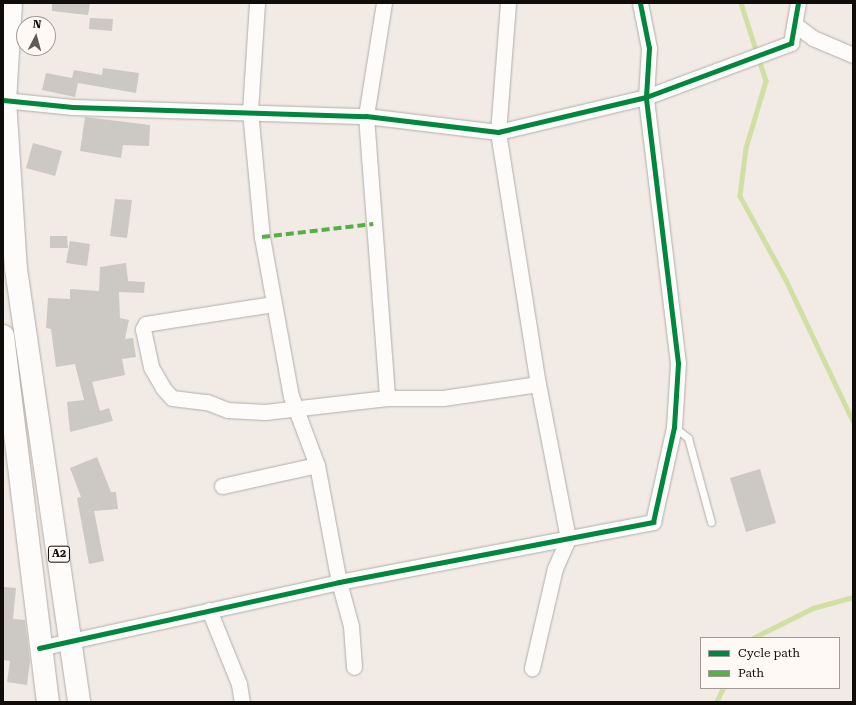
<!DOCTYPE html>
<html>
<head>
<meta charset="utf-8">
<style>
  body { margin:0 }
  #map { position:relative; width:856px; height:705px; overflow:hidden; background:#f2ebe5; font-family:"Roboto Serif",serif }
  div>[style] { position:absolute }
  [style*='--x'] { left:calc(var(--x)*1px); top:calc(var(--y)*1px); width:calc(var(--w)*1px); rotate:calc(var(--a)*1deg) }
  .stream>* { height:4.5px; margin:-2.25px; padding:0 2.25px; transform-origin:2.25px; border-radius:2.25px; background:#d0e0a2 }
  .building>* { inset:0; background:#ccc8c3 }
  .roads { filter:drop-shadow(0 0 1px #b2ada8) drop-shadow(0 0 1px #b2ada8) }
  .service>* { height:7px; margin:-3.5px; padding:0 3.5px; transform-origin:3.5px; border-radius:3.5px; background:#fdfcfb }
  .minor>* { height:15px; margin:-7.5px; padding:0 7.5px; transform-origin:7.5px; border-radius:7.5px; background:#fdfcfb }
  .trunk>* { height:22px; margin:-11px; padding:0 11px; transform-origin:11px; border-radius:11px; background:#fdfcfb }
  .quiet>* { height:4px; margin-top:-2px; transform-origin:0; background:repeating-linear-gradient(90deg,#54b044 0 8px,transparent 0 12px) }
  .cycleway>* { height:5px; margin:-2.5px; padding:0 2.5px; transform-origin:2.5px; border-radius:2.5px; background:#00873e }
  span { translate:-50% -50%; white-space:nowrap; text-align:center; line-height:1.15; -webkit-text-stroke:3.5px #fef9f5; paint-order:stroke }
  .shield-label span { padding:1px 3px; background:#fef9f5; border:1px solid; border-radius:3px; -webkit-text-stroke-width:0 }
  .shield-label { font-size:11px; color:#100c09; font-weight:700 }
  .frame { position:absolute; inset:0; border:4px solid #100c09; pointer-events:none }
  .legend { position:absolute; left:700px; top:637px; width:140px; height:52px; box-sizing:border-box; background:#fef9f5; border:1px solid #9f9a97; margin:0; padding:5px 7px; list-style:none; font-size:12px; color:#100c09 }
  .legend li { display:flex; align-items:center; gap:8px; height:20px }
  .legend b { width:20px; border:1px solid #9f9a97 }
  .north { position:absolute; left:16px; top:16px; width:40px; height:40px; box-sizing:border-box; background:#fef9f5; border:1px solid #9f9a97; border-radius:50%; rotate:6deg; font-size:11px; font-weight:700; line-height:16px; text-align:center; color:#100c09 }
  .north::after { content:''; display:block; margin:auto; width:14px; height:18px; background:#5f5a56; clip-path:polygon(50% 0,100% 100%,50% 72%,0 100%) }
</style>
</head>
<body>
<div id="map">
  <div class="stream">
    <i style="--x:741;--y:3;--w:82;--a:72.2"></i>
    <i style="--x:766;--y:81;--w:70;--a:106.6"></i>
    <i style="--x:746;--y:148;--w:48;--a:97.1"></i>
    <i style="--x:740;--y:196;--w:96;--a:61.3"></i>
    <i style="--x:786;--y:280;--w:156;--a:64.6"></i>
    <i style="--x:753;--y:638;--w:67;--a:-26.6"></i>
    <i style="--x:813;--y:608;--w:41;--a:-15.4"></i>
    <i style="--x:716;--y:702;--w:16;--a:-63"></i>
  </div>
  <div class="building">
    <i style="clip-path:polygon(52px 3px,90px 3px,88px 15px,52px 11px)"></i>
    <i style="clip-path:polygon(90px 18px,113px 19px,112px 31px,89px 29px)"></i>
    <i style="clip-path:polygon(103px 68px,139px 73px,136px 93px,78px 83px,75px 97px,42px 90px,46px 73px,72px 78px,74px 70px,102px 75px)"></i>
    <i style="clip-path:polygon(85px 117px,150px 125px,149px 146px,123px 145px,121px 158px,80px 151px)"></i>
    <i style="clip-path:polygon(33px 143px,62px 151px,55px 176px,26px 168px)"></i>
    <i style="clip-path:polygon(115px 199px,132px 200px,127px 238px,110px 236px)"></i>
    <i style="clip-path:polygon(50px 236px,67px 236px,68px 248px,50px 248px)"></i>
    <i style="clip-path:polygon(70px 241px,90px 244px,87px 266px,66px 263px)"></i>
    <i style="clip-path:polygon(126px 263px,128px 281px,145px 282px,144px 293px,119px 292px,120px 318px,129px 320px,125px 339px,133px 338px,136px 357px,122px 359px,125px 375px,92px 382px,100px 411px,109px 408px,113px 421px,70px 432px,67px 402px,84px 400px,75px 364px,56px 367px,51px 329px,46px 328px,48px 298px,70px 299px,70px 289px,99px 291px,100px 267px)"></i>
    <i style="clip-path:polygon(97px 457px,111px 492px,116px 492px,118px 509px,94px 511px,104px 561px,89px 564px,77px 498px,81px 497px,70px 468px)"></i>
    <i style="clip-path:polygon(760px 469px,776px 523px,746px 532px,730px 478px)"></i>
    <i style="clip-path:polygon(3px 587px,16px 588px,13px 619px,25px 620px,30px 660px,27px 685px,7px 682px,10px 661px,3px 660px)"></i>
  </div>
  <div class="roads">
    <div class="service">
      <i style="--x:674;--y:427;--w:18;--a:38"></i>
      <i style="--x:688;--y:438;--w:87;--a:74.7"></i>
    </div>
    <div class="minor">
      <i style="--x:257;--y:3;--w:108;--a:93.7"></i>
      <i style="--x:250;--y:111;--w:127;--a:84.6"></i>
      <i style="--x:262;--y:237;--w:162;--a:79.7"></i>
      <i style="--x:291;--y:396;--w:74;--a:69.4"></i>
      <i style="--x:317;--y:465;--w:119;--a:79.4"></i>
      <i style="--x:339;--y:582;--w:46;--a:74.7"></i>
      <i style="--x:351;--y:626;--w:41;--a:85.8"></i>
      <i style="--x:384;--y:3;--w:114;--a:99.1"></i>
      <i style="--x:366;--y:116;--w:283;--a:85.7"></i>
      <i style="--x:508;--y:3;--w:129;--a:94.4"></i>
      <i style="--x:498;--y:132;--w:255;--a:81"></i>
      <i style="--x:538;--y:384;--w:158;--a:79"></i>
      <i style="--x:568;--y:539;--w:32;--a:114"></i>
      <i style="--x:555;--y:568;--w:103;--a:103"></i>
      <i style="--x:797;--y:26;--w:20;--a:37"></i>
      <i style="--x:813;--y:38;--w:43;--a:23"></i>
      <i style="--x:3;--y:100;--w:70;--a:5.7"></i>
      <i style="--x:73;--y:107;--w:293;--a:1.8"></i>
      <i style="--x:366;--y:116;--w:133;--a:6.9"></i>
      <i style="--x:498;--y:132;--w:152;--a:-13.3"></i>
      <i style="--x:646;--y:97;--w:155;--a:-20.4"></i>
      <i style="--x:791;--y:43;--w:41;--a:-80.1"></i>
      <i style="--x:273;--y:304;--w:129;--a:171.1"></i>
      <i style="--x:146;--y:324;--w:6;--a:121"></i>
      <i style="--x:143;--y:329;--w:39;--a:78"></i>
      <i style="--x:151;--y:367;--w:24;--a:60"></i>
      <i style="--x:163;--y:388;--w:13;--a:48"></i>
      <i style="--x:172;--y:398;--w:35;--a:7"></i>
      <i style="--x:207;--y:402;--w:22;--a:21"></i>
      <i style="--x:228;--y:410;--w:37;--a:3"></i>
      <i style="--x:265;--y:412;--w:123;--a:-6.5"></i>
      <i style="--x:387;--y:398;--w:56;--a:0"></i>
      <i style="--x:443;--y:398;--w:96;--a:-8.4"></i>
      <i style="--x:222;--y:486;--w:97;--a:-12.5"></i>
      <i style="--x:209;--y:610;--w:80;--a:67.9"></i>
      <i style="--x:239;--y:684;--w:18;--a:81"></i>
      <i style="--x:39;--y:648;--w:307;--a:-12.4"></i>
      <i style="--x:339;--y:582;--w:320;--a:-10.8"></i>
      <i style="--x:653;--y:522;--w:97;--a:-77.5"></i>
      <i style="--x:674;--y:427;--w:64;--a:-86.4"></i>
      <i style="--x:678;--y:363;--w:268;--a:-96.9"></i>
      <i style="--x:646;--y:97;--w:49;--a:-86.5"></i>
      <i style="--x:649;--y:48;--w:46;--a:-101.3"></i>
    </div>
    <div class="trunk">
      <i style="--x:11;--y:3;--w:97;--a:93.5"></i>
      <i style="--x:5;--y:100;--w:169;--a:86.3"></i>
      <i style="--x:16;--y:269;--w:438;--a:81.7"></i>
      <i style="--x:3;--y:336;--w:369;--a:83"></i>
    </div>
  </div>
  <div class="quiet">
    <i style="--x:262;--y:237;--w:112;--a:-6.7"></i>
  </div>
  <div class="cycleway">
    <i style="--x:3;--y:100;--w:70;--a:5.7"></i>
    <i style="--x:73;--y:107;--w:293;--a:1.8"></i>
    <i style="--x:366;--y:116;--w:133;--a:6.9"></i>
    <i style="--x:498;--y:132;--w:152;--a:-13.3"></i>
    <i style="--x:646;--y:97;--w:155;--a:-20.4"></i>
    <i style="--x:791;--y:43;--w:41;--a:-80.1"></i>
    <i style="--x:39;--y:648;--w:307;--a:-12.4"></i>
    <i style="--x:339;--y:582;--w:320;--a:-10.8"></i>
    <i style="--x:653;--y:522;--w:97;--a:-77.5"></i>
    <i style="--x:674;--y:427;--w:64;--a:-86.4"></i>
    <i style="--x:678;--y:363;--w:268;--a:-96.9"></i>
    <i style="--x:646;--y:97;--w:49;--a:-86.5"></i>
    <i style="--x:649;--y:48;--w:46;--a:-101.3"></i>
  </div>
  <div class="shield-label">
    <span style="left:59px;top:554px">A2</span>
  </div>
  <div class="frame"></div>
  <ul class="legend">
  <li><b style="height:5px;background:#00873e"></b>Cycle path</li>
  <li><b style="height:5px;background:#54b044"></b>Path</li>
  </ul>
  <div class="north">N</div>
</div>
</body>
</html>
